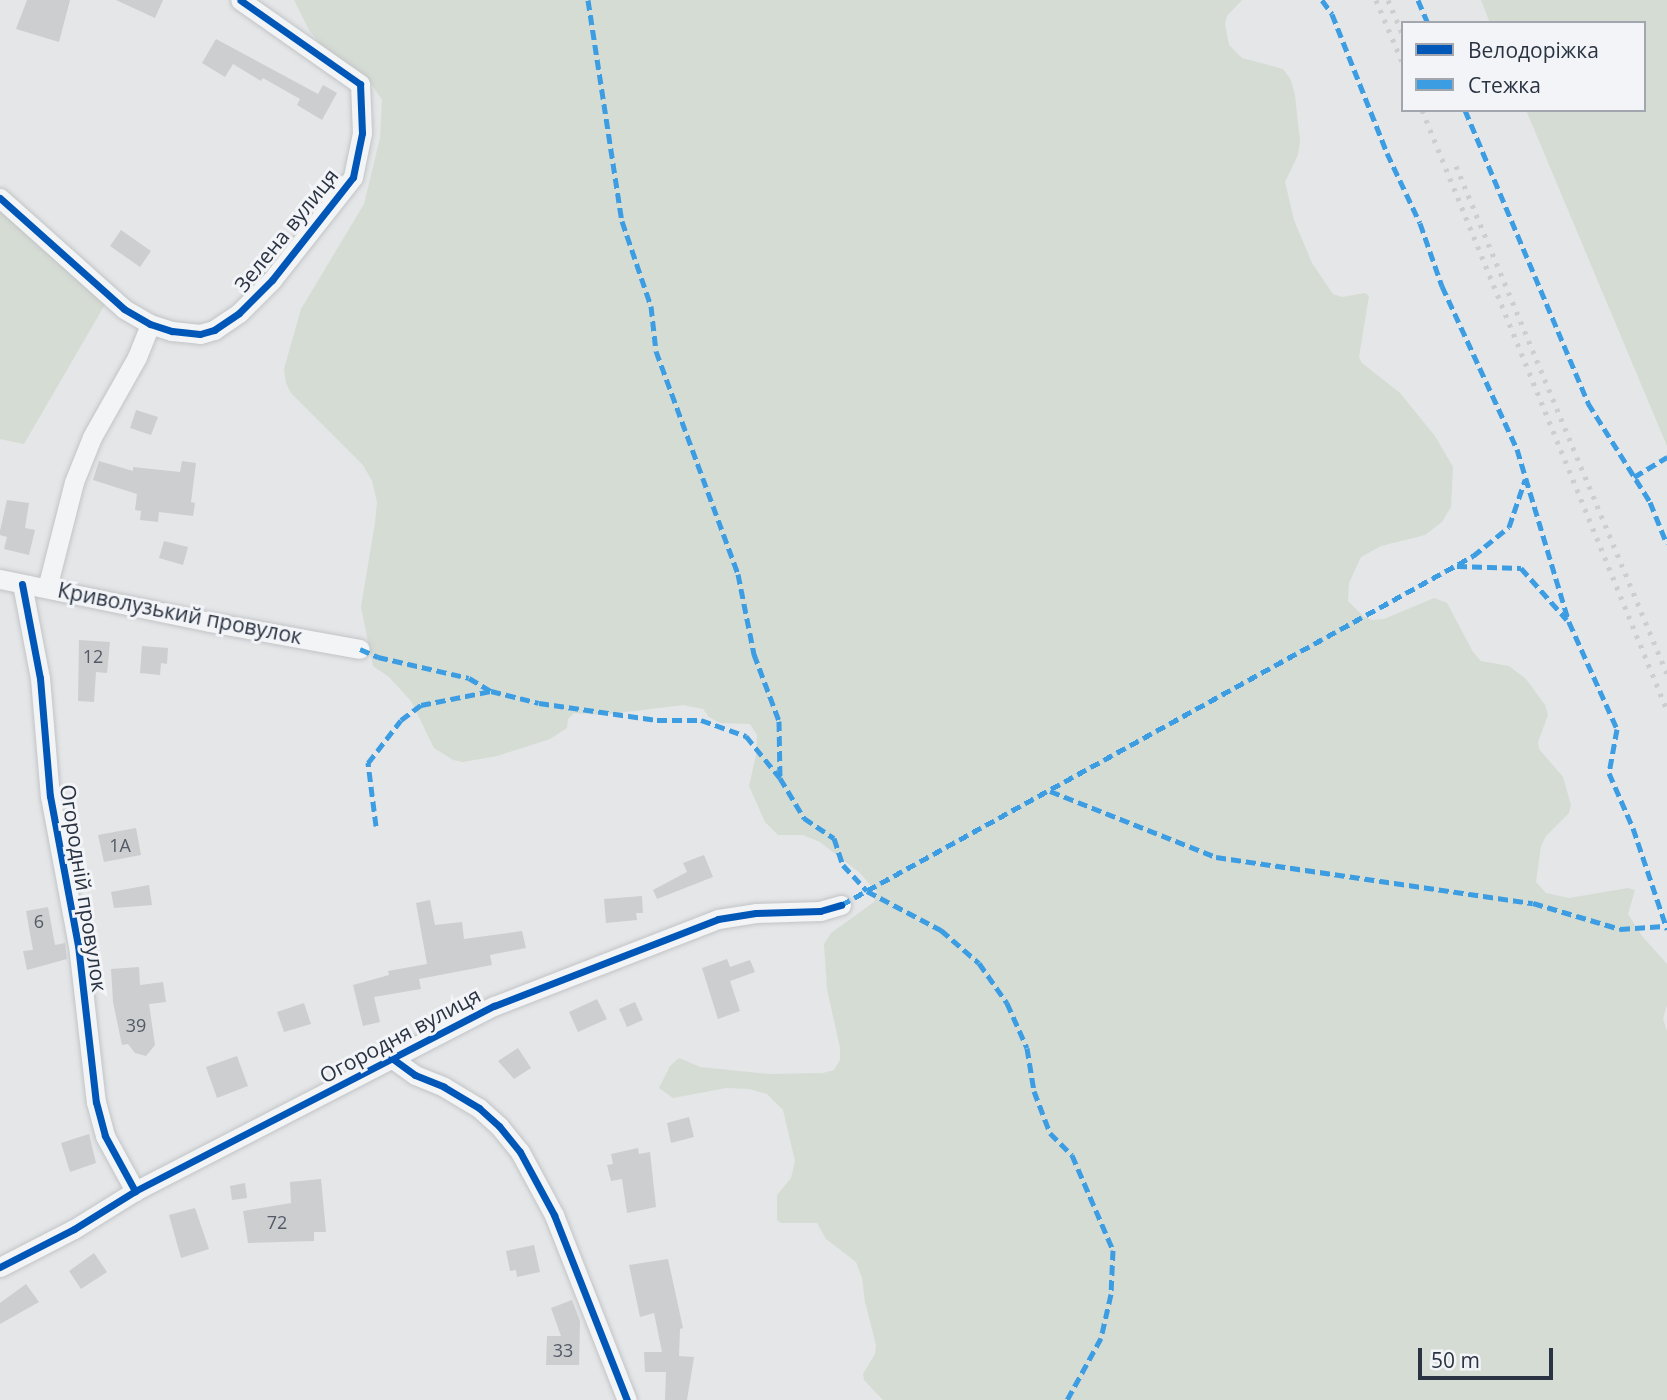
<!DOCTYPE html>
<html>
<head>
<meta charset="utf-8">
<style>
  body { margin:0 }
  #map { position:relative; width:1667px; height:1400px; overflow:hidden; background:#e4e6e8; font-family:"Open Sans",sans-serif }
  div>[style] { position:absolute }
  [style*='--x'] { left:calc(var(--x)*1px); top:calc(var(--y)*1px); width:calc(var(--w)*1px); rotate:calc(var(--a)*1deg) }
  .green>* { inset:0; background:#d5dcd4 }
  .building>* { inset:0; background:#ccced0 }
  .roads { filter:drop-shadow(0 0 2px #c2c4c6) drop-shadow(0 0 2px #c2c4c6) }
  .minor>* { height:19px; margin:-9.5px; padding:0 9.5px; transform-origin:9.5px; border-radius:9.5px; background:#f3f4f5 }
  .rail>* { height:5px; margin-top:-2.5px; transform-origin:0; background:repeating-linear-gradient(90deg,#ccced0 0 3.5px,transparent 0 10.5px) }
  .quiet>* { height:5px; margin-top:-2.5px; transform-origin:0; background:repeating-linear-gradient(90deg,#3d9de3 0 10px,transparent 0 15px) }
  .cycleway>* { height:7px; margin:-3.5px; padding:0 3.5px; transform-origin:3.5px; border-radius:3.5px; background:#0057b8 }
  span { translate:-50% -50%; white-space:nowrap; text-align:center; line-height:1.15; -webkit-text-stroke:6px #f2f4f7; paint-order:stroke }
  .number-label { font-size:18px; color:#535a66 }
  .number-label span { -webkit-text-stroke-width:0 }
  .street-label { font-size:21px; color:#2a3342 }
  .legend { position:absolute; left:1401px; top:21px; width:245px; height:91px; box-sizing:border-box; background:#f2f4f7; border:2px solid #a2a7af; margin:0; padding:9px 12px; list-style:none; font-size:21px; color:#2a3342 }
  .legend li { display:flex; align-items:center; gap:14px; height:35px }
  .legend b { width:35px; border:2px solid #a2a7af }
  .scale { position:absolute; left:1418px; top:1348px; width:135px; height:32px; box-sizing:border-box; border:4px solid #2a3342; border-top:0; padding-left:9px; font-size:21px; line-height:24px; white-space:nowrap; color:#2a3342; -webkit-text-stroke:5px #f2f4f7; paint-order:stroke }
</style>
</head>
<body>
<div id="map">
  <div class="green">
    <i style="clip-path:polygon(294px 0,1242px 0,1227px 16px,1225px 24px,1229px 45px,1242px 58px,1283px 69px,1291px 80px,1295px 95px,1300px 141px,1298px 155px,1285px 182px,1294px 220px,1312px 263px,1333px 294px,1342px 297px,1365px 293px,1369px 296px,1359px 357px,1362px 363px,1400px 393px,1435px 436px,1453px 467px,1451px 507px,1442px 522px,1425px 535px,1381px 546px,1361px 557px,1349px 583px,1348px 601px,1364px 617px,1372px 620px,1384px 619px,1434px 598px,1447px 603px,1473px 652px,1481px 661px,1509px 666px,1526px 679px,1545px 705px,1548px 715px,1538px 742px,1539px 749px,1563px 777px,1571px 805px,1569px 813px,1546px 836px,1541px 846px,1536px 882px,1546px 893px,1569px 898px,1628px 888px,1635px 890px,1628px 914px,1642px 936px,1667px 964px,1667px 1005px,1663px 1019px,1667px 1031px,1667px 1400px,883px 1400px,864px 1380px,863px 1374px,875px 1354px,876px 1345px,865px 1302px,862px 1278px,856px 1262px,826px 1239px,817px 1223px,781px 1223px,777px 1220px,777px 1195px,791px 1178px,795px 1161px,783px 1110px,767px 1094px,749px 1089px,726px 1088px,673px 1098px,659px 1088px,670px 1066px,679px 1058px,700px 1067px,770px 1074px,823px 1073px,834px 1070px,840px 1060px,840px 1048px,827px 989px,824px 944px,831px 933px,874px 902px,877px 893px,860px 873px,820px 842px,803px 835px,778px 835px,765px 822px,749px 786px,756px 755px,757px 735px,750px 724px,720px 723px,709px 717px,703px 709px,683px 705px,602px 715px,574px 713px,568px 719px,567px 728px,550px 739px,497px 756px,463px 762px,453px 760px,434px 748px,411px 701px,389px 677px,373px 666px,361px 607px,375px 523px,377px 502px,372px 481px,363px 465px,291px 393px,286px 383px,284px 369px,301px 309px,364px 204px,380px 138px,382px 100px,370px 82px,321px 45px,309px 30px)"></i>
    <i style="clip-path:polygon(1481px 0,1667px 0,1667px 446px,1526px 110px,1644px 110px,1644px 23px,1490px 23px)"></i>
    <i style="clip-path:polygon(0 207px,107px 301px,24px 444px,0 439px)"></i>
  </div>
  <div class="building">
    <i style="clip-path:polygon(27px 0,70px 0,59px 42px,16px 29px)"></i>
    <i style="clip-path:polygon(116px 0,163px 0,155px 18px)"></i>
    <i style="clip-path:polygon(216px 39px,318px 94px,323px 85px,337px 93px,322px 120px,297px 105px,300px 99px,263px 78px,261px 81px,233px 64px,225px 77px,202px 63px)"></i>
    <i style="clip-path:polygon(121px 230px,151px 251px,140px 267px,110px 246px)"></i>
    <i style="clip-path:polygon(136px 410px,158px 417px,151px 435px,130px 428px)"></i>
    <i style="clip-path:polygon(99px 461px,133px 471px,133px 467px,180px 472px,182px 461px,196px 463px,191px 502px,195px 503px,193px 516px,159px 512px,158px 522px,140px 520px,141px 511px,135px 510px,137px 494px,93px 480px)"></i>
    <i style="clip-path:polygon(7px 500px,29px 503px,25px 528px,35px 530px,29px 555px,4px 549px,7px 537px,0 535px,0 531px)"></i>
    <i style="clip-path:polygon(164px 541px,188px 547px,183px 565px,159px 558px)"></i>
    <i style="clip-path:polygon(79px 640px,110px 642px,107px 673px,96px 672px,94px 702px,78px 701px)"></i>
    <i style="clip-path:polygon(142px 646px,168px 648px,167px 664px,161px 663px,160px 675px,140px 673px)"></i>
    <i style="clip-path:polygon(136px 828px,141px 855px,104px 862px,98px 835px)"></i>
    <i style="clip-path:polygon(704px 855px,713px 877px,657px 899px,653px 890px,687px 872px,683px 863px)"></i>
    <i style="clip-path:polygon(149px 885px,152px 905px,114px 908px,111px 892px)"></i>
    <i style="clip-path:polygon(642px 896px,643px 913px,636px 913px,637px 920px,606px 923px,604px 899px)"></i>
    <i style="clip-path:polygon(430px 900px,435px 925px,462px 922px,464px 939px,522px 931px,526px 948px,490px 955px,492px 965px,419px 979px,421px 989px,374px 997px,380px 1022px,363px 1026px,353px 985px,389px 975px,388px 971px,427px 964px,416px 903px)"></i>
    <i style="clip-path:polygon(48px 907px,55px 945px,65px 943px,67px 959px,27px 970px,23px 951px,33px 950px,26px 911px)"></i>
    <i style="clip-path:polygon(727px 959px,730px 967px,750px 960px,755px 972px,730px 981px,740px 1011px,718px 1019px,702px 968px)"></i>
    <i style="clip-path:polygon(139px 967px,140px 985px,163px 982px,166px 1002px,149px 1004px,155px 1045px,146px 1056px,135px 1053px,128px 1044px,122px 1045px,113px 1002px,111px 969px)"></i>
    <i style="clip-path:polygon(597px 999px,607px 1019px,578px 1032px,569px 1012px)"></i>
    <i style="clip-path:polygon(635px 1002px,643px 1020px,627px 1027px,619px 1009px)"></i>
    <i style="clip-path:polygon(304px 1003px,311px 1024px,284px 1032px,277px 1012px)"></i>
    <i style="clip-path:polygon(518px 1048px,531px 1068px,514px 1079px,498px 1061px)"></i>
    <i style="clip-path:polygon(237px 1056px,248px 1086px,217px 1098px,206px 1067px)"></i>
    <i style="clip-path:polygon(689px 1117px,694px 1137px,671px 1143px,667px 1123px)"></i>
    <i style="clip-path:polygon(89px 1134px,96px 1163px,70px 1172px,61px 1143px)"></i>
    <i style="clip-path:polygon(638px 1148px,639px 1154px,650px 1152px,656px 1207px,627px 1213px,622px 1179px,611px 1181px,607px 1165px,613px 1164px,611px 1154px)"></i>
    <i style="clip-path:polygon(321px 1179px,326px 1232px,314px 1232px,314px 1241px,248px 1243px,243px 1211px,291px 1203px,290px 1182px)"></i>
    <i style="clip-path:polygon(245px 1183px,247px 1198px,232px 1200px,230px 1186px)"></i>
    <i style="clip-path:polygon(195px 1208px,209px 1249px,181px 1258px,169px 1215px)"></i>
    <i style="clip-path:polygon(534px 1245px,540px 1272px,517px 1277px,516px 1270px,510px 1271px,506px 1251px)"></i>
    <i style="clip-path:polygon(94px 1253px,107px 1272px,81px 1289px,69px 1271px)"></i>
    <i style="clip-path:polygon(668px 1259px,683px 1328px,680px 1329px,679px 1356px,694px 1357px,687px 1400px,665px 1400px,666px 1372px,645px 1372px,644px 1352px,662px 1352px,654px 1313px,640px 1317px,629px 1265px)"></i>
    <i style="clip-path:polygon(26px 1284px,39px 1302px,0 1324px,0 1303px)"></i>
    <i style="clip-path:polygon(572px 1300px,580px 1321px,579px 1365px,546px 1365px,547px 1336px,561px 1336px,551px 1308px)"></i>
  </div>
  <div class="roads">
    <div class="minor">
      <i style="--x:0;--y:198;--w:166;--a:41.8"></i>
      <i style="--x:124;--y:309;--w:30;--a:30"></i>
      <i style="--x:150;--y:324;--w:23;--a:18"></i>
      <i style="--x:172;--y:331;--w:28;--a:6"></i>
      <i style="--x:200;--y:334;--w:15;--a:-16"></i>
      <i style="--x:214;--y:330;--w:30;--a:-34"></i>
      <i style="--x:239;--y:313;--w:47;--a:-45"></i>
      <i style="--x:272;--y:280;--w:131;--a:-51.8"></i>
      <i style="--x:353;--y:177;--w:45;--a:-78.4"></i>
      <i style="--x:362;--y:133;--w:49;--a:-92.3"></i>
      <i style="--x:360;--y:84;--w:146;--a:-145"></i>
      <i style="--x:0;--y:579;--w:214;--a:11.6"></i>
      <i style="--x:210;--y:622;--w:152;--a:10.2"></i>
      <i style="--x:22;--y:584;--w:96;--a:79.2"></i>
      <i style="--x:40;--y:678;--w:118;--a:85.2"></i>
      <i style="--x:50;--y:796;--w:152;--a:79.4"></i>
      <i style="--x:78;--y:945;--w:158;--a:83.5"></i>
      <i style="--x:96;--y:1102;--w:35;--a:75"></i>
      <i style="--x:105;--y:1136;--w:63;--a:61.4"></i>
      <i style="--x:47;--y:588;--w:109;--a:-75.7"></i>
      <i style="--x:74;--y:482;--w:48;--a:-68.2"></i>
      <i style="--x:92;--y:437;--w:92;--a:-60.6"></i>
      <i style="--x:137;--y:357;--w:35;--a:-68"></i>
      <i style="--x:393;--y:1059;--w:27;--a:36"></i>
      <i style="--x:415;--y:1075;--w:31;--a:22"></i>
      <i style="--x:444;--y:1087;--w:41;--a:31"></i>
      <i style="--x:479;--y:1108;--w:27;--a:42"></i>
      <i style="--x:499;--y:1126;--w:33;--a:51"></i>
      <i style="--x:520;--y:1152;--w:72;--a:61.6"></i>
      <i style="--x:554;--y:1215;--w:199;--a:68.5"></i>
      <i style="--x:0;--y:1267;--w:83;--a:-27.2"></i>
      <i style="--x:74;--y:1229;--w:72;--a:-31.9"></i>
      <i style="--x:135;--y:1191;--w:404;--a:-27.3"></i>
      <i style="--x:494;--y:1006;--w:240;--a:-21.2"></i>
      <i style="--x:718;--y:919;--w:38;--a:-9"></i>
      <i style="--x:756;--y:913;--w:64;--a:-1.8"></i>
      <i style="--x:820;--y:911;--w:22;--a:-16"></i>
    </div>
  </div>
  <div class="rail">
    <i style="--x:1376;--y:0;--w:69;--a:67.1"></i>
    <i style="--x:1388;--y:0;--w:39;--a:67"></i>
    <i style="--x:1422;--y:110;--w:648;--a:67.79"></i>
    <i style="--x:1456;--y:166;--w:550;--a:67.44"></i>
  </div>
  <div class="quiet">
    <i style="--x:588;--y:0;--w:224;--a:81.3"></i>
    <i style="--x:622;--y:221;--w:90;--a:71.2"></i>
    <i style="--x:651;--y:306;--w:45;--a:83.7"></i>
    <i style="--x:656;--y:351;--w:238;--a:69.8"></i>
    <i style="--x:738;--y:574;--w:82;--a:78.7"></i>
    <i style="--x:754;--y:654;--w:72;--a:69.5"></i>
    <i style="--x:779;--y:721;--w:57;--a:89"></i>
    <i style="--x:780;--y:778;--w:47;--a:59"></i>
    <i style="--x:804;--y:818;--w:36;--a:34"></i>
    <i style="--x:834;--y:838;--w:28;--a:72"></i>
    <i style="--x:843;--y:865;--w:35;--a:47"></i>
    <i style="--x:867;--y:891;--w:84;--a:27.8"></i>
    <i style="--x:941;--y:930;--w:50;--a:41"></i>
    <i style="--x:979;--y:963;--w:49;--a:55"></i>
    <i style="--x:1007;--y:1003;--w:49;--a:66"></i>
    <i style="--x:1027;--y:1048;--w:44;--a:80.8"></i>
    <i style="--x:1034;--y:1091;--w:45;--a:69.1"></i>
    <i style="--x:1050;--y:1133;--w:31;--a:45"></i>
    <i style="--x:1072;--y:1155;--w:103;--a:66.7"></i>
    <i style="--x:1113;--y:1250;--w:44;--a:92.6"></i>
    <i style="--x:1111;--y:1294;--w:45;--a:102.8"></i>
    <i style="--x:1101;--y:1338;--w:71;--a:118.7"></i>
    <i style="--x:1322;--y:0;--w:17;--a:54"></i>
    <i style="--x:1332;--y:14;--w:149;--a:68.4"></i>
    <i style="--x:1387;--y:153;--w:77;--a:64.8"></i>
    <i style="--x:1420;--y:223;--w:67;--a:70.8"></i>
    <i style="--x:1442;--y:286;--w:179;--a:65.3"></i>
    <i style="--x:1517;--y:449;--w:181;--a:73.3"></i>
    <i style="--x:1569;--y:622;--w:117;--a:65.8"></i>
    <i style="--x:1617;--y:729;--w:45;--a:100.3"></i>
    <i style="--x:1609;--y:773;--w:60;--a:66.4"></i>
    <i style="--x:1633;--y:828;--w:107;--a:71.4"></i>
    <i style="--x:1418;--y:0;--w:25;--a:67"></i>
    <i style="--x:1465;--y:110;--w:318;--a:67.2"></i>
    <i style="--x:1588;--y:403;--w:117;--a:57.9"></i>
    <i style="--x:1650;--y:502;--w:45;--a:68"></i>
    <i style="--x:1634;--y:477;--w:39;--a:-31"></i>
    <i style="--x:1457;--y:566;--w:64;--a:1.8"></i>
    <i style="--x:1521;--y:568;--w:69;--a:48.5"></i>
    <i style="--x:360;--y:649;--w:20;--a:24"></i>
    <i style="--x:378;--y:657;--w:93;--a:13"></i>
    <i style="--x:469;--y:678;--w:26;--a:31"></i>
    <i style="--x:1050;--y:791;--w:179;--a:21.7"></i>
    <i style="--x:1216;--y:857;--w:320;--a:8.3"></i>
    <i style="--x:1533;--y:903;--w:91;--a:16.6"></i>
    <i style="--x:1620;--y:929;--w:44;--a:-3.9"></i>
    <i style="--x:376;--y:826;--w:64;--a:-97.2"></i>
    <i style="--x:368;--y:763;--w:54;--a:-52.5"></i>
    <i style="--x:401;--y:720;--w:25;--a:-37"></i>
    <i style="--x:421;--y:705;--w:71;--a:-11.3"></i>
    <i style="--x:491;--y:691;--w:49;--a:14"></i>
    <i style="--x:539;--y:703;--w:119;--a:8.2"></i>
    <i style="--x:657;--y:720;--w:44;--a:0"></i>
    <i style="--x:701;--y:720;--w:48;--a:19.6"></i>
    <i style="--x:746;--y:736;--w:54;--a:51"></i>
    <i style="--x:841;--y:905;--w:722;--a:-28.91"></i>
    <i style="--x:1473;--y:556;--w:46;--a:-38.9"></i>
    <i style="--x:1509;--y:527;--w:50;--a:-71.2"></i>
  </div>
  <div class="cycleway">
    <i style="--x:0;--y:198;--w:166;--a:41.8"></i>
    <i style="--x:124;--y:309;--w:30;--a:30"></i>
    <i style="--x:150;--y:324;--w:23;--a:18"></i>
    <i style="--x:172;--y:331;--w:28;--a:6"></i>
    <i style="--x:200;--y:334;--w:15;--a:-16"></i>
    <i style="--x:214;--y:330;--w:30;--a:-34"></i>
    <i style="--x:239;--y:313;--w:47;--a:-45"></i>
    <i style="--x:272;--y:280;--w:131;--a:-51.8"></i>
    <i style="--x:353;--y:177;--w:45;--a:-78.4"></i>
    <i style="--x:362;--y:133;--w:49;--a:-92.3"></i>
    <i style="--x:360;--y:84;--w:146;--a:-145"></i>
    <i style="--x:22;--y:584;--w:96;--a:79.2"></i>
    <i style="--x:40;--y:678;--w:118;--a:85.2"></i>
    <i style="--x:50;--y:796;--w:152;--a:79.4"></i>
    <i style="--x:78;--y:945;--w:158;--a:83.5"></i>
    <i style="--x:96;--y:1102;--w:35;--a:75"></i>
    <i style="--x:105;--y:1136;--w:63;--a:61.4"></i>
    <i style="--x:393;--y:1059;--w:27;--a:36"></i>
    <i style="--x:415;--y:1075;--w:31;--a:22"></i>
    <i style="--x:444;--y:1087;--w:41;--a:31"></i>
    <i style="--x:479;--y:1108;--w:27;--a:42"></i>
    <i style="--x:499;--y:1126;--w:33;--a:51"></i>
    <i style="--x:520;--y:1152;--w:72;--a:61.6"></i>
    <i style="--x:554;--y:1215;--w:199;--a:68.5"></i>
    <i style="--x:0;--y:1267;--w:83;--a:-27.2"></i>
    <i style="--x:74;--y:1229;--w:72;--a:-31.9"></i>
    <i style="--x:135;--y:1191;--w:404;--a:-27.3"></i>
    <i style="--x:494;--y:1006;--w:240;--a:-21.2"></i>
    <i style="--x:718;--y:919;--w:38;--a:-9"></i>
    <i style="--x:756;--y:913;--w:64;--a:-1.8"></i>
    <i style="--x:820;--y:911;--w:22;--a:-16"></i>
  </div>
  <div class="number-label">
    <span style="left:93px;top:656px">12</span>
    <span style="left:120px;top:845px">1А</span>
    <span style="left:39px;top:921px">6</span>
    <span style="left:136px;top:1025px">39</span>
    <span style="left:277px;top:1222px">72</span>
    <span style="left:563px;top:1350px">33</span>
  </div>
  <div class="street-label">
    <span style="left:286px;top:230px;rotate:-51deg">Зелена вулиця</span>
    <span style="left:180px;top:613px;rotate:11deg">Криволузький провулок</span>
    <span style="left:84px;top:888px;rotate:81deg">Огородній провулок</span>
    <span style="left:400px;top:1035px;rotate:-28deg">Огородня вулиця</span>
  </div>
  <ul class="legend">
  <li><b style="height:9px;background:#0057b8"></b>Велодоріжка</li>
  <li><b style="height:9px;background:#3d9de3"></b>Стежка</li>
  </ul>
  <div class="scale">50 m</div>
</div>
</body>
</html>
